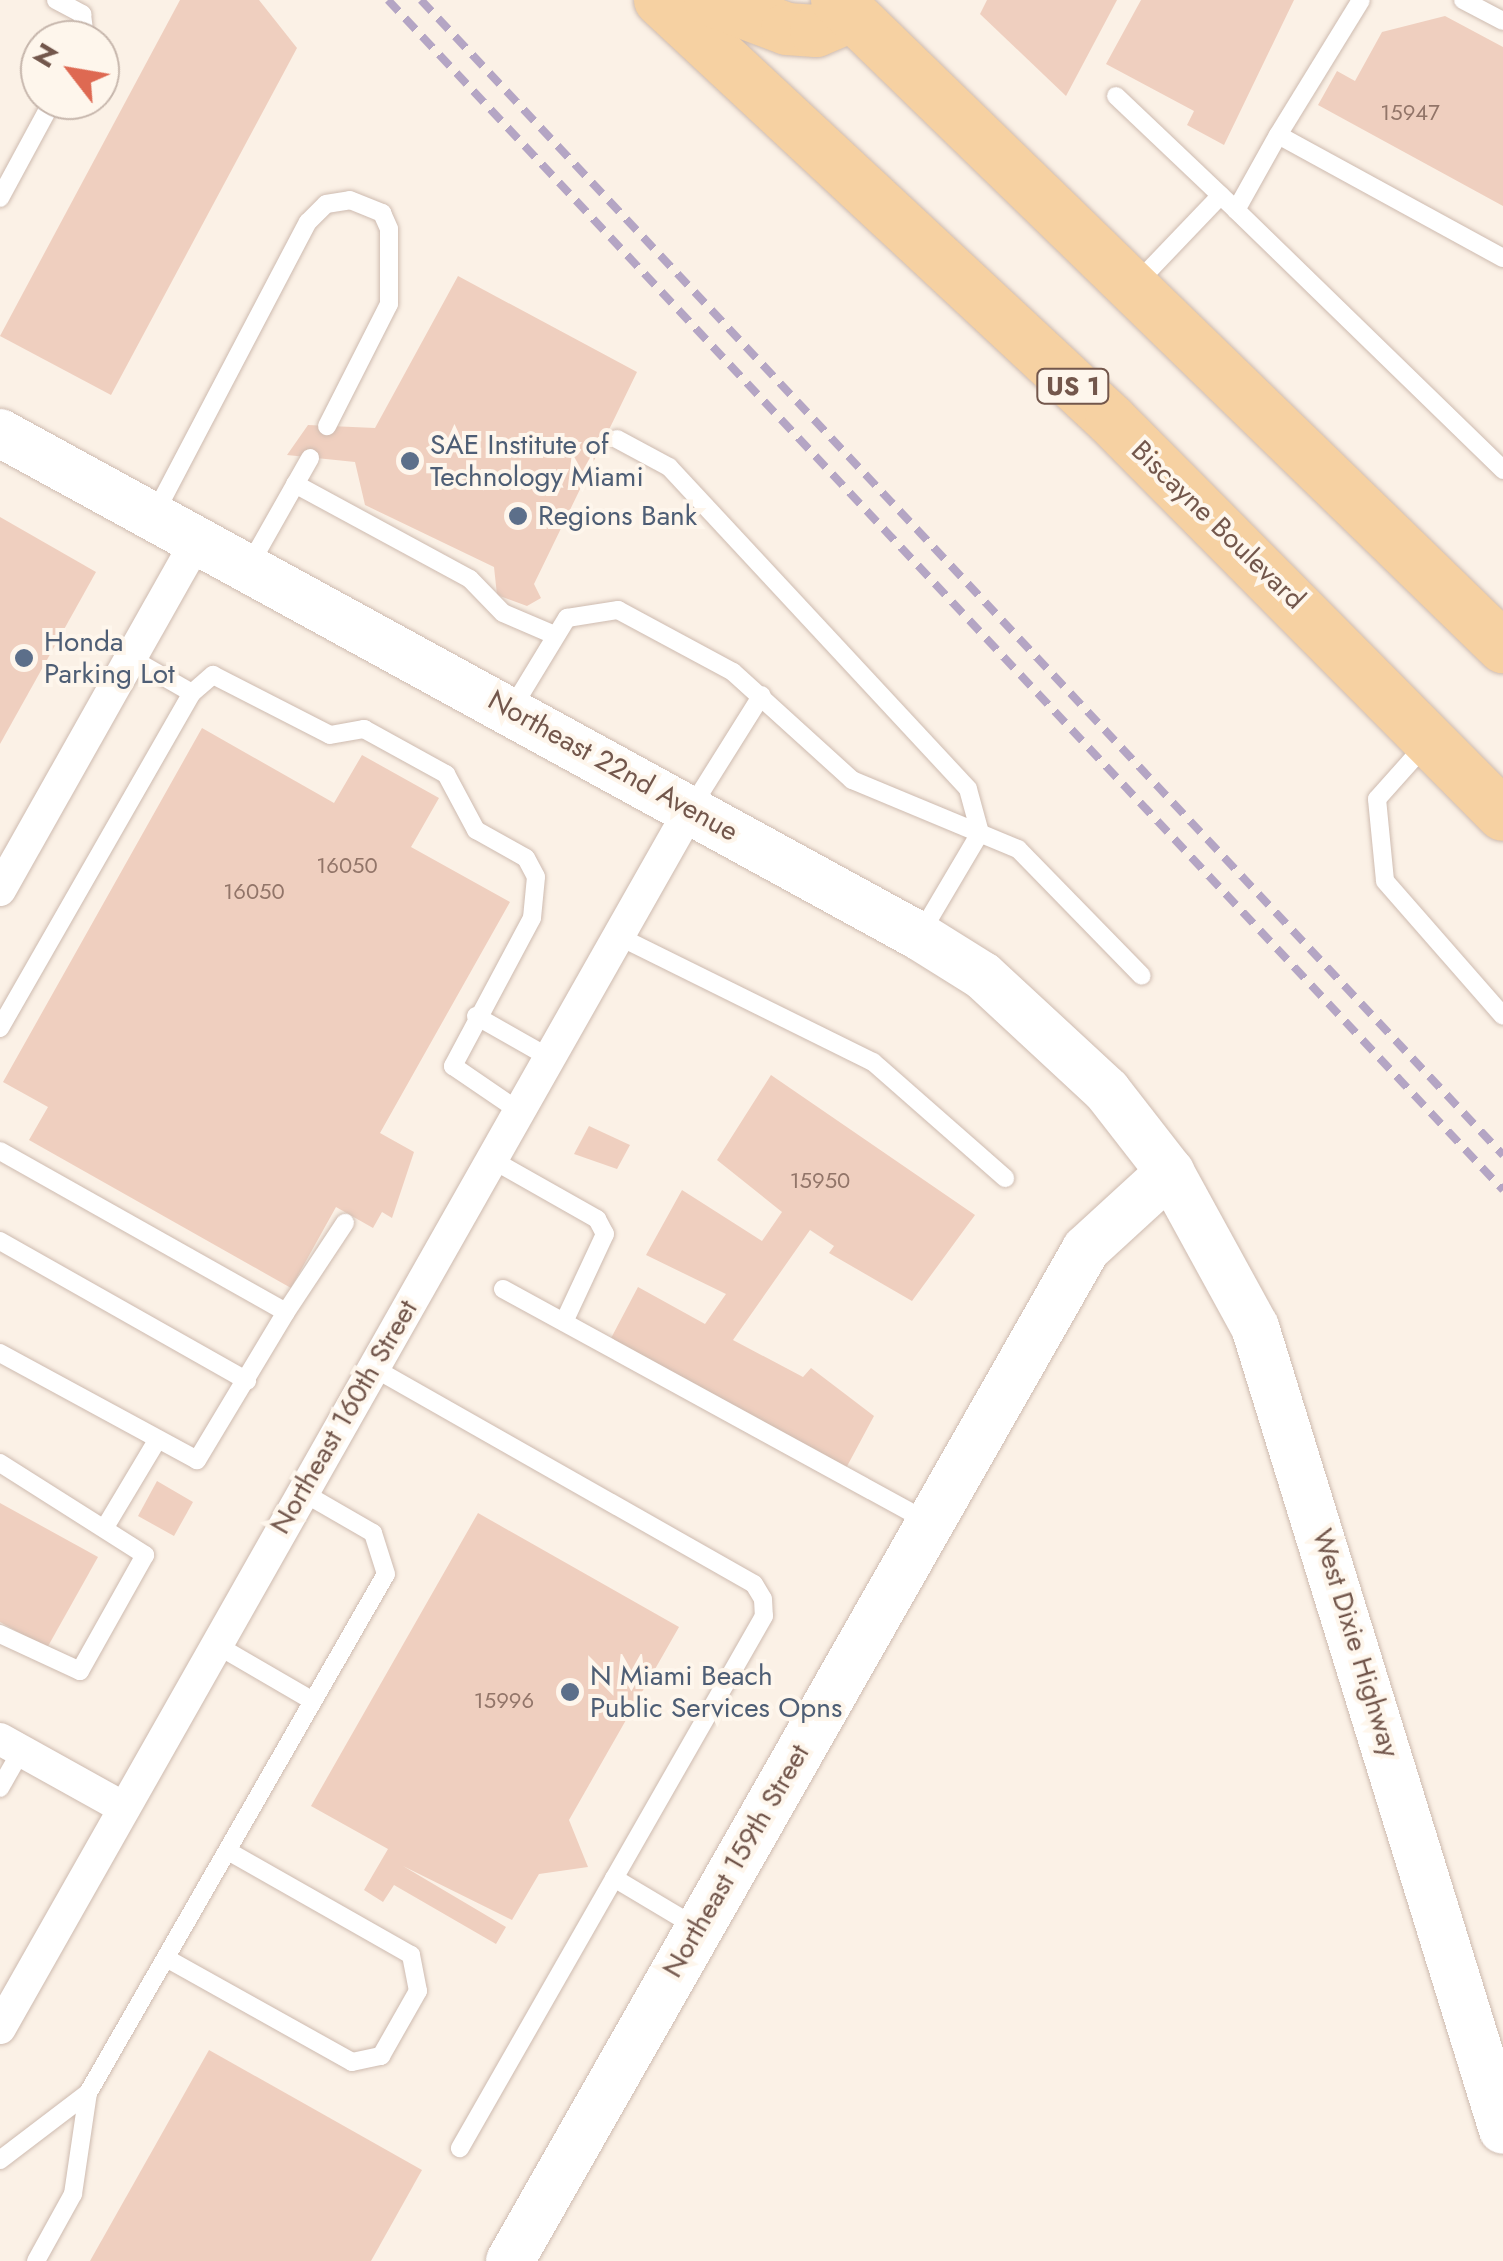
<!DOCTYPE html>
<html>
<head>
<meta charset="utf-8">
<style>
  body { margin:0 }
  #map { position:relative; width:1503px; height:2261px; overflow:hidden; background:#fbf1e6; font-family:Jost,sans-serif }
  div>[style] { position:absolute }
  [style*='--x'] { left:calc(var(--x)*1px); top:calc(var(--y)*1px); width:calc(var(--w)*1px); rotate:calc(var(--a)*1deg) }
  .building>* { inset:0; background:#efcfbf }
  .roads { filter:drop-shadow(0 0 2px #cebbb0) drop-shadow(0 0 2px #cebbb0) }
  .lane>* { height:18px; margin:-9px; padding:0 9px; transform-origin:9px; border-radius:9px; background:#fff }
  .street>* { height:32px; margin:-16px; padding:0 16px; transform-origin:16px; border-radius:16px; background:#fff }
  .secondary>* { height:48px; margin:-24px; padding:0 24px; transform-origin:24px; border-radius:24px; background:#fff }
  .primary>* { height:52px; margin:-26px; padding:0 26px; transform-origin:26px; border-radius:26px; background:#f6d1a2 }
  .rail>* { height:8px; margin-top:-4px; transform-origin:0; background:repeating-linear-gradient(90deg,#b4a5c4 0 15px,transparent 0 25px) }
  .dots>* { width:28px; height:28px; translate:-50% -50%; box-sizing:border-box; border:5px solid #fef6ec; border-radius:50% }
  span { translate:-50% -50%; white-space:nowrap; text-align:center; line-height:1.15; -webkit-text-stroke:8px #fef6ec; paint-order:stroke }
  .number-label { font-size:22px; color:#927569 }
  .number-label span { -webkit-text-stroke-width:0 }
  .shield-label span { padding:2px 8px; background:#fef6ec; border:2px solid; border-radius:8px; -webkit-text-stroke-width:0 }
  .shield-label { font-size:25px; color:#73574c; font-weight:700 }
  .service-label { font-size:28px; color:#4e5e75 }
  .left { translate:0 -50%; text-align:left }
  .street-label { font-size:28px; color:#73574c }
  .north { position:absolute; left:20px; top:20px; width:100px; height:100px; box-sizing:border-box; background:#fef6ec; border:2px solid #c6b6ac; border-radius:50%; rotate:301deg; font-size:28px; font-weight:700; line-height:40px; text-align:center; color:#73574c }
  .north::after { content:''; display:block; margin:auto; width:35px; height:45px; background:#de6952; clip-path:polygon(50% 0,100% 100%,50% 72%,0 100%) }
</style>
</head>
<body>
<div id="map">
  <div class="building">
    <i style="clip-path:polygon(180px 0,259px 0,297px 48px,111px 395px,0 336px)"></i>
    <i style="clip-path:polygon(987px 0,1117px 0,1066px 96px,980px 14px)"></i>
    <i style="clip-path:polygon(1141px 0,1294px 0,1224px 145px,1187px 125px,1194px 111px,1106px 64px)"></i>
    <i style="clip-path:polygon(1445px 16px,1503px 47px,1503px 206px,1318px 105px,1337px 71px,1355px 81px,1382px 32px)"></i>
    <i style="clip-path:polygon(458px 276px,637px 372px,534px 584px,541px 598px,527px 606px,497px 595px,494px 567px,365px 505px,355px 462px,287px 455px,308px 425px,375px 428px)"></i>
    <i style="clip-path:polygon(0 517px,96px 572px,0 744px)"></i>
    <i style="clip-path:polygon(202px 728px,334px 803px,362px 755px,439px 798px,411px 847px,510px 902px,380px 1133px,414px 1152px,392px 1218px,382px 1212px,373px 1228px,336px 1207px,291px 1288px,29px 1140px,48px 1107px,3px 1082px)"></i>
    <i style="clip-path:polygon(771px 1075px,975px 1215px,912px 1301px,829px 1253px,834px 1246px,810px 1230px,733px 1340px,803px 1377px,811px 1368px,874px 1416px,845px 1470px,609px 1342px,638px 1287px,705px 1324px,726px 1294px,646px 1255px,682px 1190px,762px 1241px,782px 1212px,717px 1160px)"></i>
    <i style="clip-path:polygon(589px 1126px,630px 1145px,617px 1169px,574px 1154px)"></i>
    <i style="clip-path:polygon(157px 1481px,193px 1502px,174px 1536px,138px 1516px)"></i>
    <i style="clip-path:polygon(0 1503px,98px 1557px,47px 1648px,0 1622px)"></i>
    <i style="clip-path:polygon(478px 1513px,679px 1627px,569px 1820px,588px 1867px,539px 1874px,512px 1920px,403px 1866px,506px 1927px,496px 1944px,394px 1885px,383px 1902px,364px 1890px,388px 1849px,311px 1806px)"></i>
    <i style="clip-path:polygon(209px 2050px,422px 2170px,371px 2261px,90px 2261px)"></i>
  </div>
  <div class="roads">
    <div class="lane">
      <i style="--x:56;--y:0;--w:30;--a:28"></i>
      <i style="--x:82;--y:14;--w:26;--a:83"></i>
      <i style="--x:1463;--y:0;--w:45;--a:27.7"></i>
      <i style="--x:1116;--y:96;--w:166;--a:43.5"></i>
      <i style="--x:1278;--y:135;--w:158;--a:-58.4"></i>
      <i style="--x:0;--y:198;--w:111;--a:-61.6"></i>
      <i style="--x:1503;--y:258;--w:256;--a:-151.3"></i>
      <i style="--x:1278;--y:135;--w:86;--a:119.2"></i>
      <i style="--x:1236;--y:210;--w:373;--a:44.2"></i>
      <i style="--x:1135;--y:285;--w:124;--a:-46.3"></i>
      <i style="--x:617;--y:439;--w:59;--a:28.3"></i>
      <i style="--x:669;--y:467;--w:439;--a:47.1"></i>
      <i style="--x:968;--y:789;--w:46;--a:74.7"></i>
      <i style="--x:980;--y:833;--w:120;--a:120.6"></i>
      <i style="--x:295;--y:484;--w:199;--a:28.5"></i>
      <i style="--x:470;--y:579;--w:47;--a:45.9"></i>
      <i style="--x:503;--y:613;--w:53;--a:23.2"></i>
      <i style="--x:154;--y:515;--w:331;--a:-62.3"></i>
      <i style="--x:308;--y:222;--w:25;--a:-45"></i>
      <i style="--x:326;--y:204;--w:24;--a:-9"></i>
      <i style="--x:350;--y:200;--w:35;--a:22"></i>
      <i style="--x:382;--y:213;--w:17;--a:66"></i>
      <i style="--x:389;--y:229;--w:75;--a:90"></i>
      <i style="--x:389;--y:304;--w:137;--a:116.9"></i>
      <i style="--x:249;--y:566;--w:124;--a:-60.5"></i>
      <i style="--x:192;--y:693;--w:28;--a:-41"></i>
      <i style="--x:213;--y:675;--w:131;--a:27.1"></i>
      <i style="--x:330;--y:735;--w:35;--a:-10"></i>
      <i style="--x:364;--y:729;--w:94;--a:28.8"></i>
      <i style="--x:446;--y:774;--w:64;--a:61.8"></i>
      <i style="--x:476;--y:830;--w:57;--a:29.2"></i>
      <i style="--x:526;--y:858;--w:21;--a:62"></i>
      <i style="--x:536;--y:877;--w:41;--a:95.6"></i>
      <i style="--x:532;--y:918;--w:168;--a:118.1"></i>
      <i style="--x:453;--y:1066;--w:80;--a:34.3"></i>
      <i style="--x:511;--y:710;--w:108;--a:-58.7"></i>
      <i style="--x:567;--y:618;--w:52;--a:-8.9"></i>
      <i style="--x:618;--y:610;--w:131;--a:28.3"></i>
      <i style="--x:733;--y:672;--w:161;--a:42.2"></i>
      <i style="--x:852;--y:780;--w:180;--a:22.6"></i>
      <i style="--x:1018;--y:849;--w:177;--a:45.7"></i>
      <i style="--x:1427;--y:743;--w:75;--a:131.8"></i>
      <i style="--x:1377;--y:799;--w:82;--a:84.4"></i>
      <i style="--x:1385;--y:881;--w:179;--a:48.8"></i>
      <i style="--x:691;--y:808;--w:133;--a:-57.9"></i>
      <i style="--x:618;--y:936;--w:284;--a:26.3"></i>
      <i style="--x:873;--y:1062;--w:176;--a:41.3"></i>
      <i style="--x:476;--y:1016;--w:85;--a:29.6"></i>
      <i style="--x:0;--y:1028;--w:386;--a:-60.2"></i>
      <i style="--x:192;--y:693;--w:70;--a:-150.2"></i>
      <i style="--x:0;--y:1151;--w:328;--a:29.4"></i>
      <i style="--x:286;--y:1312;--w:173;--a:121"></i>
      <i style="--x:197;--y:1460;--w:224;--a:-151.5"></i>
      <i style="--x:491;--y:1159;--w:122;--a:29.5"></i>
      <i style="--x:597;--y:1219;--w:17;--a:62"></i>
      <i style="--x:605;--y:1234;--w:97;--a:115"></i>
      <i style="--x:0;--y:1241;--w:284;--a:29.5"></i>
      <i style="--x:503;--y:1289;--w:486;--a:28.7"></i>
      <i style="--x:286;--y:1312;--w:107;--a:-56.5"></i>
      <i style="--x:372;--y:1367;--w:439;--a:29.6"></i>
      <i style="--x:754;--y:1584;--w:17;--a:59"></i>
      <i style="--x:763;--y:1599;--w:17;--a:87"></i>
      <i style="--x:764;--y:1616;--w:613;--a:119.74"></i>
      <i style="--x:0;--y:1463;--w:172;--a:32.4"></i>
      <i style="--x:145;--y:1555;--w:133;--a:119.3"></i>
      <i style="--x:80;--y:1671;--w:88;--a:-155.2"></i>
      <i style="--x:107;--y:1524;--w:96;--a:-59.1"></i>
      <i style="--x:215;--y:1644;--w:113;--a:30.2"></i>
      <i style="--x:0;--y:1788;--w:43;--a:-60.4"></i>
      <i style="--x:614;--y:1878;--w:98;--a:30.8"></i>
      <i style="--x:166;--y:1958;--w:213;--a:29.2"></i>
      <i style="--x:352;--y:2062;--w:30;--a:-12"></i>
      <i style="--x:381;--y:2056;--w:75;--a:-60.4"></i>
      <i style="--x:418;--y:1991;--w:37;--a:-101"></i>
      <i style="--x:411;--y:1955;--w:210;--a:-150.4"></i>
      <i style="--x:0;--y:2160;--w:111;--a:-37.3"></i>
      <i style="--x:36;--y:2261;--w:77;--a:-61.1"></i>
      <i style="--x:73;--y:2194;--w:102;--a:-81.6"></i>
      <i style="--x:88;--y:2093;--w:598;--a:-60.14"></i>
      <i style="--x:386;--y:1574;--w:43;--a:-107.6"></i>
      <i style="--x:373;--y:1533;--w:82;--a:-150"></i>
    </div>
    <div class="street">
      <i style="--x:0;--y:890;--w:403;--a:-60.6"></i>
      <i style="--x:0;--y:1739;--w:142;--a:29.1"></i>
      <i style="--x:0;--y:2028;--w:1402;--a:-60.47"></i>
    </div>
    <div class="secondary">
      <i style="--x:0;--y:433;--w:1048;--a:28.69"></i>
      <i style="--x:919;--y:936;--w:75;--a:32"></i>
      <i style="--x:983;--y:976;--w:169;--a:42.8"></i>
      <i style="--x:1107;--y:1091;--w:103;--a:52.1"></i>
      <i style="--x:1170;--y:1172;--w:177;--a:61.3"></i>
      <i style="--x:1255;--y:1327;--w:840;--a:72.84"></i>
      <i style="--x:510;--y:2261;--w:1164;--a:-60.35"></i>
      <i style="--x:1086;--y:1249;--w:114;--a:-42.5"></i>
    </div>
    <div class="primary">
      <i style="--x:660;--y:0;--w:616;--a:42.96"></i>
      <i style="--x:1111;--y:420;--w:556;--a:45.22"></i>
      <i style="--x:710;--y:0;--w:82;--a:20.6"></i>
      <i style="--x:787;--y:29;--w:29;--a:4"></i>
      <i style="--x:816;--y:31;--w:39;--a:-23"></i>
      <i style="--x:837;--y:0;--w:929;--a:44.17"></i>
    </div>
  </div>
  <div class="rail">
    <i style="--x:388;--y:0;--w:1631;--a:46.86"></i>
    <i style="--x:421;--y:0;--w:1583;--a:46.87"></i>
  </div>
  <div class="dots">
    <i style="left:410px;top:461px;background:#5c6f8a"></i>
    <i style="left:518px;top:516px;background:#5c6f8a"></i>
    <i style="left:24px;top:658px;background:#5c6f8a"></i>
    <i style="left:570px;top:1692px;background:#5c6f8a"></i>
  </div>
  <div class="number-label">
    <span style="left:1410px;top:113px">15947</span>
    <span style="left:347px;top:866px">16050</span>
    <span style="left:254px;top:892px">16050</span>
    <span style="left:820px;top:1181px">15950</span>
    <span style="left:504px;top:1701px">15996</span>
  </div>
  <div class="shield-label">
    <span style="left:1073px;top:386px">US 1</span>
  </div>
  <div class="service-label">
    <span class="left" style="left:430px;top:461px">SAE Institute of<br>Technology Miami</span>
    <span class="left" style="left:538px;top:516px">Regions Bank</span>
    <span class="left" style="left:44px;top:658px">Honda<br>Parking Lot</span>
    <span class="left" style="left:590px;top:1692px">N Miami Beach<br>Public Services Opns</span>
  </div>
  <div class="street-label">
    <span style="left:1218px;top:525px;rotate:44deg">Biscayne Boulevard</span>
    <span style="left:613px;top:766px;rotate:29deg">Northeast 22nd Avenue</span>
    <span style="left:344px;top:1417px;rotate:-60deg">Northeast 160th Street</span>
    <span style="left:1356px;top:1643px;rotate:73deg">West Dixie Highway</span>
    <span style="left:736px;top:1861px;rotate:-60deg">Northeast 159th Street</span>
  </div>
  <div class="north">N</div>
</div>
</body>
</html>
